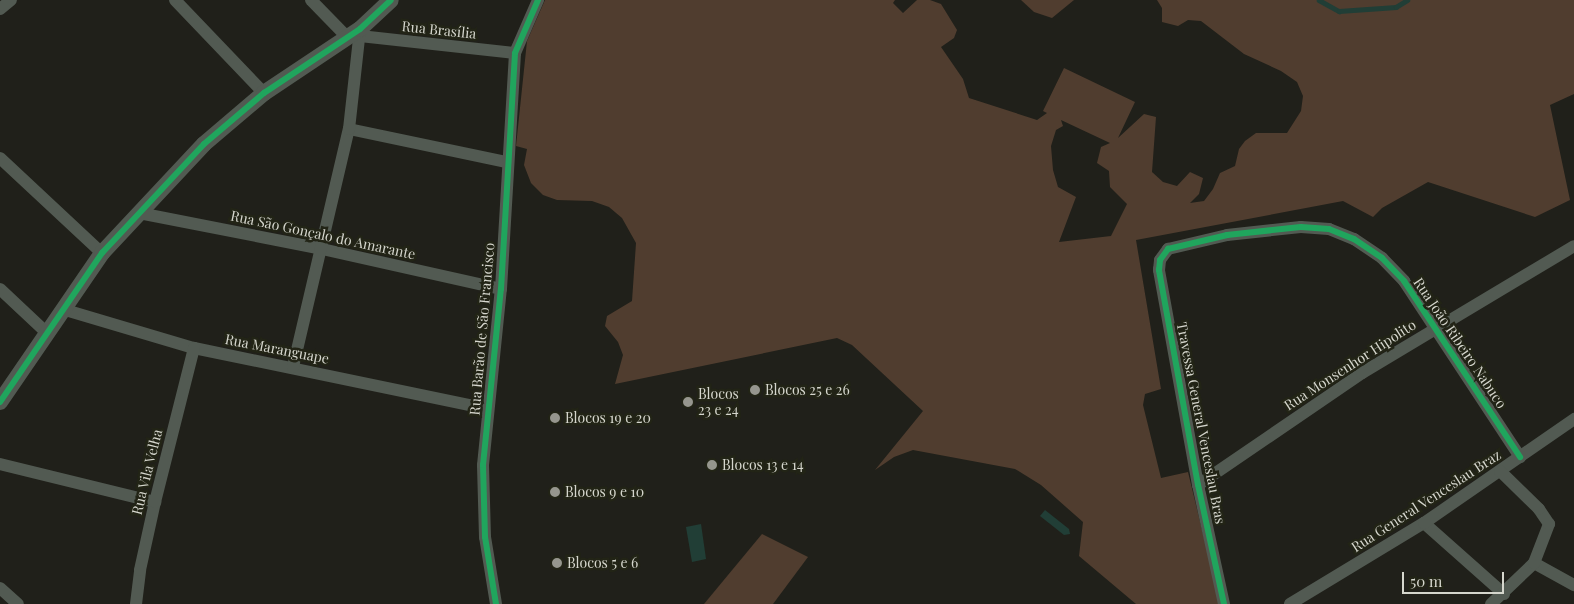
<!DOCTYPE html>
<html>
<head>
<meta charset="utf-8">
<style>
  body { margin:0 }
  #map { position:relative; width:1574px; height:604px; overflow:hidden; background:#20201a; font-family:"Playfair Display",serif }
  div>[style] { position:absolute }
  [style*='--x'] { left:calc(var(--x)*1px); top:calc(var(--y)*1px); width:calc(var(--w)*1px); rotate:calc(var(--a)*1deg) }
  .green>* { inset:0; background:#503d2f }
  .water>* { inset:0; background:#213e36 }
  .stream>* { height:4.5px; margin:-2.25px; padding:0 2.25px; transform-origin:2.25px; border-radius:2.25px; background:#213e36 }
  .minor>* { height:12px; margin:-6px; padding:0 6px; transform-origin:6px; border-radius:6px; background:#525a52 }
  .tertiary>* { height:16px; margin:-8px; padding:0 8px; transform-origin:8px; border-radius:8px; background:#525a52 }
  .cycleway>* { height:6px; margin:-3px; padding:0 3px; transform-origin:3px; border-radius:3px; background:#20a55d }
  .dots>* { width:14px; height:14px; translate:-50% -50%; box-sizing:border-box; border:2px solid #222416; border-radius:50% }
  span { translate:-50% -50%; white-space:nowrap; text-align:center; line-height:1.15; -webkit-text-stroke:5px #222416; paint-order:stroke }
  .street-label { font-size:14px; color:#d5d6cd }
  .poi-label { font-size:14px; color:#d5d6cd }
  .left { translate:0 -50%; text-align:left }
  .scale { position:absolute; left:1402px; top:572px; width:102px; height:22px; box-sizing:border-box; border:2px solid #d5d6cd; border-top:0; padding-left:6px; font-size:15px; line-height:18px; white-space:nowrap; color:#d5d6cd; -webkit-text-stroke:4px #222416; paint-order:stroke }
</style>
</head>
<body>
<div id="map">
  <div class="green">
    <i style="clip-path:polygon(evenodd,545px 0,895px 0,893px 3px,903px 13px,917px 0,930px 0,941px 4px,957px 30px,954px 38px,941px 47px,963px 79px,969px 98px,1037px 120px,1047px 113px,1043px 111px,1064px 68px,1135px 102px,1118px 138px,1144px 114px,1156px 117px,1152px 172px,1163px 182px,1177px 186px,1190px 172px,1203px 178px,1199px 194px,1190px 203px,1204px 201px,1213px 189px,1220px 173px,1235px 166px,1239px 149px,1245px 141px,1256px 133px,1287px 133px,1301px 111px,1303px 96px,1297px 82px,1281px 71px,1244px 54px,1201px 21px,1188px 20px,1178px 26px,1162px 22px,1162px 8px,1157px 0,1574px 0,1574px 94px,1550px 105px,1570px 200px,1535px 217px,1428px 182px,1382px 208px,1373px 217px,1343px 201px,1136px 240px,1161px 389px,1145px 394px,1143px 405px,1161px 478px,1188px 472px,1220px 604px,1136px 604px,1079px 556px,1083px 522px,1041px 485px,1015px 469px,913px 450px,894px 457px,875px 470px,923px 411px,852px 345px,837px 338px,615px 384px,623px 355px,618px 342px,605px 326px,607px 316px,632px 301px,636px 243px,622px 218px,609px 207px,592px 201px,557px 200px,543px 195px,531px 183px,524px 165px,527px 149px,516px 146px,527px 41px,545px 0,1061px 120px,1110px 143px,1101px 147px,1097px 163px,1109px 171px,1110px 187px,1127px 204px,1111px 236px,1059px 242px,1076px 197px,1058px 187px,1053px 170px,1051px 146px,1056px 130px,1063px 126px,1061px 120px)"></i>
    <i style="clip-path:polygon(1021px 0,1074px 0,1052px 18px,1034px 12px)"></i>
    <i style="clip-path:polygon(762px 534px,808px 557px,773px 604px,704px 604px)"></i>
  </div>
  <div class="water">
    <i style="clip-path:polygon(1045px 510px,1069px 529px,1070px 534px,1064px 535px,1040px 516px)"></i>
    <i style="clip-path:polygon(701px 524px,706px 559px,692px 562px,686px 527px)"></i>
  </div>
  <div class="stream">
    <i style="--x:1319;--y:0;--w:23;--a:29"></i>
    <i style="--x:1339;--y:11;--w:57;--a:-4"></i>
    <i style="--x:1396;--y:7;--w:13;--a:-32"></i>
  </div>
  <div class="minor">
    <i style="--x:175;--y:0;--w:129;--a:46.3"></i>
    <i style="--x:311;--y:0;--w:52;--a:45.8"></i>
    <i style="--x:0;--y:9;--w:14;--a:-39"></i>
    <i style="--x:360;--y:36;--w:156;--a:6.3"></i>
    <i style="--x:349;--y:129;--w:160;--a:11.9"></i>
    <i style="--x:0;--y:158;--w:139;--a:43"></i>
    <i style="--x:139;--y:213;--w:187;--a:11.1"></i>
    <i style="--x:322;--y:249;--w:183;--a:12.6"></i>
    <i style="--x:0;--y:289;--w:63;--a:43.1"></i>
    <i style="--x:62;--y:309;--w:138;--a:16.5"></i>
    <i style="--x:194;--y:348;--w:300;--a:11.7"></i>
    <i style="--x:293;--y:367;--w:244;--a:-76.8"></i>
    <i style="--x:349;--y:129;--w:101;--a:-83.7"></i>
    <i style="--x:0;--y:464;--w:160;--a:13.8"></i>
    <i style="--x:1198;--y:485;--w:199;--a:-34.3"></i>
    <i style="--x:1362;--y:373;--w:247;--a:-30.9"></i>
    <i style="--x:1424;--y:523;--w:107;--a:41.6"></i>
    <i style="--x:1534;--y:563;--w:46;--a:28.8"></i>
    <i style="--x:0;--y:588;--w:24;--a:42"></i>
    <i style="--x:136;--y:604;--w:34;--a:-83"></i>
    <i style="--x:140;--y:570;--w:70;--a:-77.6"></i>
    <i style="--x:155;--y:502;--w:159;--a:-75.8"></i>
    <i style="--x:496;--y:604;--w:68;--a:-99.3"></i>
    <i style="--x:485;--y:537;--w:72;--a:-91.6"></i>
    <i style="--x:483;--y:465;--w:177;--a:-84.2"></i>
    <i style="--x:501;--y:289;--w:236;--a:-86.6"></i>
    <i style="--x:515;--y:53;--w:58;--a:-66.5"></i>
    <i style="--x:1224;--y:604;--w:122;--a:-102.3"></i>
    <i style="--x:1198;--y:485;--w:219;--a:-100.3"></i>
    <i style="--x:1159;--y:270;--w:10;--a:-84"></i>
    <i style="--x:1160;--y:260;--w:14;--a:-54"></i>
    <i style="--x:1168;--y:249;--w:61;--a:-13.3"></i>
    <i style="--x:1227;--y:235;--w:74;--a:-6.2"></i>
    <i style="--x:1301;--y:227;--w:28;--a:4"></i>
    <i style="--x:1329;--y:229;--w:27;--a:22"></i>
    <i style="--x:1354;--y:239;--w:34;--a:34"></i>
    <i style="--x:1382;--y:258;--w:32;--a:46"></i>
    <i style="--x:1404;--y:281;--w:211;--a:56.6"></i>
    <i style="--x:1290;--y:604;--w:157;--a:-31.2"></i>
    <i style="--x:1424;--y:523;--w:183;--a:-34.7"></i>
    <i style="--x:1491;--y:604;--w:59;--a:-43.6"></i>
    <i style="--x:1534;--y:563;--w:42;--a:-69"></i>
    <i style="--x:1549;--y:524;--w:18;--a:-124"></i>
    <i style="--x:1539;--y:509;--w:54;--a:-135.7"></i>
  </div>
  <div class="tertiary">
    <i style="--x:0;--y:402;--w:181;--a:-55.6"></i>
    <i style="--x:102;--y:253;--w:149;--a:-46.9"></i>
    <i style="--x:204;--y:144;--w:79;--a:-40.4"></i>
    <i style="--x:264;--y:93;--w:115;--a:-33.7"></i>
    <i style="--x:360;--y:29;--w:42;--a:-43.1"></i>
  </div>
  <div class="cycleway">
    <i style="--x:0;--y:402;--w:181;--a:-55.6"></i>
    <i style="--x:102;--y:253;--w:149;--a:-46.9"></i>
    <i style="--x:204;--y:144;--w:79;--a:-40.4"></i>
    <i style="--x:264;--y:93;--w:115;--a:-33.7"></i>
    <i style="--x:360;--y:29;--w:42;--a:-43.1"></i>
    <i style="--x:496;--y:604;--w:68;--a:-99.3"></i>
    <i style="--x:485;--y:537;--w:72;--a:-91.6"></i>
    <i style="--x:483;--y:465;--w:177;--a:-84.2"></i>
    <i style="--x:501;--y:289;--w:236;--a:-86.6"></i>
    <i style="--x:515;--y:53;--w:58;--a:-66.5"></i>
    <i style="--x:1224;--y:604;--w:122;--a:-102.3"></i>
    <i style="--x:1198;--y:485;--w:219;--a:-100.3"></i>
    <i style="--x:1159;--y:270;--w:10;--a:-84"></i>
    <i style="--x:1160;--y:260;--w:14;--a:-54"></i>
    <i style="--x:1168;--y:249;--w:61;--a:-13.3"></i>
    <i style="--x:1227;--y:235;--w:74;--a:-6.2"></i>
    <i style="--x:1301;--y:227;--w:28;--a:4"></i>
    <i style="--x:1329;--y:229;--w:27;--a:22"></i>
    <i style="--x:1354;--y:239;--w:34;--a:34"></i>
    <i style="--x:1382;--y:258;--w:32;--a:46"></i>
    <i style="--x:1404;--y:281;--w:211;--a:56.6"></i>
  </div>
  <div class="dots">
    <i style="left:755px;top:390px;background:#96968e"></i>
    <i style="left:688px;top:402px;background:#96968e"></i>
    <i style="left:555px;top:418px;background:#96968e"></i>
    <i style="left:712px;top:465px;background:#96968e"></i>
    <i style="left:555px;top:492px;background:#96968e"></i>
    <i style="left:557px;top:563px;background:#96968e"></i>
  </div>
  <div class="street-label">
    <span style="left:439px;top:30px;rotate:6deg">Rua Brasília</span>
    <span style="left:323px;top:235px;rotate:12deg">Rua São Gonçalo do Amarante</span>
    <span style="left:482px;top:329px;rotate:-85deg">Rua Barão de São Francisco</span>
    <span style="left:1460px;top:343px;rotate:56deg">Rua João Ribeiro Nabuco</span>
    <span style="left:277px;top:349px;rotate:11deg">Rua Maranguape</span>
    <span style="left:1350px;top:365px;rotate:-33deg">Rua Monsenhor Hipolito</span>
    <span style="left:1201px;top:423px;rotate:79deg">Travessa General Venceslau Bras</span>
    <span style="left:147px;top:472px;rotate:-76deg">Rua Vila Velha</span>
    <span style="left:1426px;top:501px;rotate:-33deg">Rua General Venceslau Braz</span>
  </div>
  <div class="poi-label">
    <span class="left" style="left:765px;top:390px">Blocos 25 e 26</span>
    <span class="left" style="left:698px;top:402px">Blocos<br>23 e 24</span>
    <span class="left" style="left:565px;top:418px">Blocos 19 e 20</span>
    <span class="left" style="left:722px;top:465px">Blocos 13 e 14</span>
    <span class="left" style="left:565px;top:492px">Blocos 9 e 10</span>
    <span class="left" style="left:567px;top:563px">Blocos 5 e 6</span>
  </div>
  <div class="scale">50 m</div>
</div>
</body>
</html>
